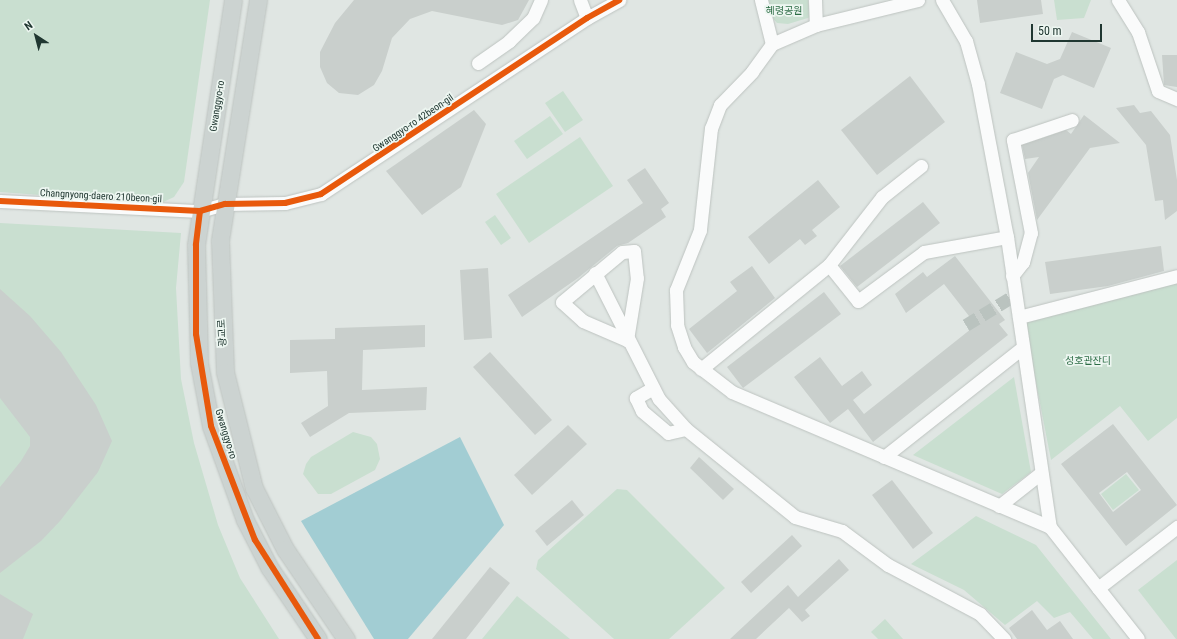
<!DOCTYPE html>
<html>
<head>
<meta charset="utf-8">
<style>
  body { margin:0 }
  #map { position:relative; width:1177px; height:639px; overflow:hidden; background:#e0e6e3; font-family:"Roboto Condensed","Noto Sans KR",sans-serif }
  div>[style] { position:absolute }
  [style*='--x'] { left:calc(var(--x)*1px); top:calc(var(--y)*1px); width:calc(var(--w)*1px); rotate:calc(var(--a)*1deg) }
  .green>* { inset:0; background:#c9dfd0 }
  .water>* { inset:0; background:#a2cdd3 }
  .building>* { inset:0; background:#c9cfcc }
  .minor-tunnel>* { height:13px; margin-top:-6.5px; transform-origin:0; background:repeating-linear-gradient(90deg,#bac3bf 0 13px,transparent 0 19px) }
  .roads { filter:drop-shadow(0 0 1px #bdc3c0) drop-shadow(0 0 1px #bdc3c0) }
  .minor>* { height:13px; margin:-6.5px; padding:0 6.5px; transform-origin:6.5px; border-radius:6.5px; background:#fafbfb }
  .major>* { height:17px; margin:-8.5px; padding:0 8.5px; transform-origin:8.5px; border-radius:8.5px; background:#ccd3d1 }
  .cycleway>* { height:6px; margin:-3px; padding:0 3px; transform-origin:3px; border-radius:3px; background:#e8590c }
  span { translate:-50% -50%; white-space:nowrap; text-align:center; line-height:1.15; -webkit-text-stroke:3.5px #edf6f1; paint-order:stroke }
  .park-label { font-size:10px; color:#2c6c45 }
  .street-label { font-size:10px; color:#203731 }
  .north { position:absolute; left:16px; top:16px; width:40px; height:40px; -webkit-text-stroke:3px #edf6f1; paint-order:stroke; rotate:324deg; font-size:11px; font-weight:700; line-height:16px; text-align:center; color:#203731 }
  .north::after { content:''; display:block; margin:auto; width:14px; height:18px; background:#203731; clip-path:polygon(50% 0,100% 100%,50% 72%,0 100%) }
  .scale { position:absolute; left:1031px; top:24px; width:71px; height:18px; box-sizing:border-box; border:2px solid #203731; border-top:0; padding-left:5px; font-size:12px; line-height:14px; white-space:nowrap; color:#203731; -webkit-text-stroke:3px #edf6f1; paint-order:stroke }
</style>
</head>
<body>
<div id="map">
  <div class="green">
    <i style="clip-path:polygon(0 0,210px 0,184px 182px,174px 197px,159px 204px,0 192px)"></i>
    <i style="clip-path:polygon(768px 0,808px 0,811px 17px,788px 24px,777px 23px,769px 14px)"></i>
    <i style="clip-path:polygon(1054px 0,1091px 0,1084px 18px,1057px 20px)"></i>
    <i style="clip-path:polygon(563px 91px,583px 120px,565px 132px,545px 103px)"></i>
    <i style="clip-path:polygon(550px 116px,563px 134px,527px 159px,514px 141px)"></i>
    <i style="clip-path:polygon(580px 137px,613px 186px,529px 243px,496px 194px)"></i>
    <i style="clip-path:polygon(495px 215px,511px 238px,501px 245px,485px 222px)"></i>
    <i style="clip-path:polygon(0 223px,181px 233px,176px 288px,181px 379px,194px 443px,218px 525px,240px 578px,279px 639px,0 639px)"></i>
    <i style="clip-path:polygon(1177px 280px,1177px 418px,1148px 441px,1120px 406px,1051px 460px,1024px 321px)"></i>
    <i style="clip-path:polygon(1014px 377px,1031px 472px,1002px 494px,913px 455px)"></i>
    <i style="clip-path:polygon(353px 432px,371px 437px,377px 444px,380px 459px,375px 470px,331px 494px,318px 494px,303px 474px,306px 464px,311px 457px)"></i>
    <i style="clip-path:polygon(1126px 474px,1139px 490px,1113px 510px,1101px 494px)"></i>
    <i style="clip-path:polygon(617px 489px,627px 490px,725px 588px,669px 639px,614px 639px,536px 569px,538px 560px)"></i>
    <i style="clip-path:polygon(976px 516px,1036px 545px,1111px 639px,1093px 639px,1070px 612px,1054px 618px,1037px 601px,1005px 625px,964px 590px,911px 564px)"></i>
    <i style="clip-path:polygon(1177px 560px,1177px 639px,1176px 639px,1138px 590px)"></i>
    <i style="clip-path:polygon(517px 596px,570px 639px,482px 639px)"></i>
    <i style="clip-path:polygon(885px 619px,903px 639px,878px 639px,871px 632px)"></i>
  </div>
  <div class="water">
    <i style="clip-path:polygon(460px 437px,504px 525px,408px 639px,374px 639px,301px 521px)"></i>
  </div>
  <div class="building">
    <i style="clip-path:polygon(354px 0,529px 0,518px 20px,502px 25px,432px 11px,410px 19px,392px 38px,382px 71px,374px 85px,358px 95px,339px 93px,327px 83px,320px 67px,320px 52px,335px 23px)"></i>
    <i style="clip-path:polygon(977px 0,1041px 0,1043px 14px,980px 23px)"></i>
    <i style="clip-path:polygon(1072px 32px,1111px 48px,1094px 88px,1063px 75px,1054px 79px,1042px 109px,1000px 93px,1016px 52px,1047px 64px,1060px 59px)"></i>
    <i style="clip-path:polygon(1162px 55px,1177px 55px,1177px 87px,1164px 85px)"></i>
    <i style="clip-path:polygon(910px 76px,945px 122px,877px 175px,841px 130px)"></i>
    <i style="clip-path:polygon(1134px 105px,1140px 113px,1151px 111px,1170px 135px,1177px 180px,1177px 211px,1165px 220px,1163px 200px,1155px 201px,1146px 145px,1116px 108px)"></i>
    <i style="clip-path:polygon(474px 110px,486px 124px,461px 187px,422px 215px,386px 171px)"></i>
    <i style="clip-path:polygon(1084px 115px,1120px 143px,1090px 148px,1037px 220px,1028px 173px,1039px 157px,1025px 159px,1022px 145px,1066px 130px,1071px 134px)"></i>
    <i style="clip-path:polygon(645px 168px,669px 203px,661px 209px,666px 217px,628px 243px,617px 246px,578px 278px,522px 317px,508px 295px,643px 203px,627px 180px)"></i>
    <i style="clip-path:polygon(818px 180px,840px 207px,812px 230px,817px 236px,805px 245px,800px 239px,769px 264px,748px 237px)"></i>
    <i style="clip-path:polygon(923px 202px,940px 223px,857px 287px,840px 266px)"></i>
    <i style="clip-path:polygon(1161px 246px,1164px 271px,1108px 286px,1050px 294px,1045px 262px)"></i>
    <i style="clip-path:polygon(955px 256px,1005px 320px,999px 324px,1008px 335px,873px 442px,848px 409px,830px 423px,794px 377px,820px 357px,842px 386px,862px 371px,872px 385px,853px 400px,864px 414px,976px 325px,944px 284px,906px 313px,895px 294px,923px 272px,927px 277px)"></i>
    <i style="clip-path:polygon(752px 266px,775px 298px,707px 353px,689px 329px,737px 291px,730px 282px)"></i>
    <i style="clip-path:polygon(488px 268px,492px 338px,464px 340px,460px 270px)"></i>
    <i style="clip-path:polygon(0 289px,30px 316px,61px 352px,96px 405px,112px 441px,98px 472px,60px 521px,41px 541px,0 573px,0 487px,21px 461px,30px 446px,30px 437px,0 398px)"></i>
    <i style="clip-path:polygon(824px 292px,841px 314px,743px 388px,727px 367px)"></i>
    <i style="clip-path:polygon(425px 325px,425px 347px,363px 350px,362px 390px,427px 387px,426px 410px,349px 413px,310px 437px,301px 423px,328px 406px,327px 371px,290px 373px,290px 340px,335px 339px,335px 328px)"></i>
    <i style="clip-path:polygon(490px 352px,552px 420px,535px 435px,473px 367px)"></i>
    <i style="clip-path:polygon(evenodd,1113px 424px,1177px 505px,1126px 546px,1061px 464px,1113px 424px,1127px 472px,1141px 490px,1113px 512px,1099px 493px,1127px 472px)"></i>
    <i style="clip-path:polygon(568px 425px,587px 444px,532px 495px,514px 475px)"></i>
    <i style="clip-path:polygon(699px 457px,734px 489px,723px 500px,690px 468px)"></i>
    <i style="clip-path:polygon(892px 480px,933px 533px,913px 549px,872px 495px)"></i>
    <i style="clip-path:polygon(572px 500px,584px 515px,547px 546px,535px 531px)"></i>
    <i style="clip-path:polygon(792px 535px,802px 546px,751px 593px,741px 582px)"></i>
    <i style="clip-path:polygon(839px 559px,849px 570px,805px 610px,810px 616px,802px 622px,789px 608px,756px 639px,730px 639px,788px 585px,798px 597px)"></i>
    <i style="clip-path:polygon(490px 567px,510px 583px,466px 639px,432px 639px)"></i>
    <i style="clip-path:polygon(0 594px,33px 614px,23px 639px,0 639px)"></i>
    <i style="clip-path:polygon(1032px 610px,1047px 630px,1060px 621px,1073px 639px,1017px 639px,1009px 628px)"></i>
  </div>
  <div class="minor-tunnel">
    <i style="--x:966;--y:325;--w:57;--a:-31.5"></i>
  </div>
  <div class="roads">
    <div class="minor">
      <i style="--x:580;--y:0;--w:19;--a:69"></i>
      <i style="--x:761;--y:0;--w:45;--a:76"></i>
      <i style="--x:815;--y:0;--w:25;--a:88"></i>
      <i style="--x:918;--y:0;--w:105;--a:166.2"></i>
      <i style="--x:816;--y:25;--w:48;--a:156.6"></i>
      <i style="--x:772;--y:44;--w:34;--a:126"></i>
      <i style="--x:752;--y:72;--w:46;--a:134.1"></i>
      <i style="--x:720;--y:105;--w:25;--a:111"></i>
      <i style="--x:711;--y:128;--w:103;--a:96.2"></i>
      <i style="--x:700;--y:230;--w:65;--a:111.8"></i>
      <i style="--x:676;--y:290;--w:35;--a:88"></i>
      <i style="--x:677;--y:325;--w:23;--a:72"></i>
      <i style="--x:684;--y:347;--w:17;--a:59"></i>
      <i style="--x:693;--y:362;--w:49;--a:37.6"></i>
      <i style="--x:732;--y:392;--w:345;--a:23"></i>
      <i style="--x:942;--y:0;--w:48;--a:59.7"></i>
      <i style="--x:966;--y:41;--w:45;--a:74.4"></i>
      <i style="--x:978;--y:84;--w:156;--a:79.3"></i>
      <i style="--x:1007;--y:237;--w:293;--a:81.6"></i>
      <i style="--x:1050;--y:527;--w:142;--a:51.8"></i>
      <i style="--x:1118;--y:0;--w:38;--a:58"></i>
      <i style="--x:1138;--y:32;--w:62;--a:71.3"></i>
      <i style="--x:1158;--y:91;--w:21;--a:23"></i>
      <i style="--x:478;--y:63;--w:38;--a:-35"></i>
      <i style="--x:509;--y:41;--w:33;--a:-44"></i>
      <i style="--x:533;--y:18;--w:20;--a:-66"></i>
      <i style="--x:921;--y:166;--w:50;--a:141.5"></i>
      <i style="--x:882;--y:197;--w:86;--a:127.9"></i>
      <i style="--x:829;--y:265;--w:46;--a:51.1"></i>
      <i style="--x:858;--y:301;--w:82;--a:-36.6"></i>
      <i style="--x:924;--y:252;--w:84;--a:-10.2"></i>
      <i style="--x:0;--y:201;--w:200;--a:2.9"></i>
      <i style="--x:200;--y:211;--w:26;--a:-16"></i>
      <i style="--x:225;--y:204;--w:60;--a:-1"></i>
      <i style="--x:285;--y:203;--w:37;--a:-14"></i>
      <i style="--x:321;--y:194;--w:319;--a:-33.5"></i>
      <i style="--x:587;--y:18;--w:37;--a:-29"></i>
      <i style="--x:634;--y:251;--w:27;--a:84"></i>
      <i style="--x:637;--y:278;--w:63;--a:99.2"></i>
      <i style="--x:627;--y:340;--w:48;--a:-156.6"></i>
      <i style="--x:583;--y:321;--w:28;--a:-138"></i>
      <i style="--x:562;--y:302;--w:78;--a:-39.8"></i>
      <i style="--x:622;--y:252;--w:12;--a:-5"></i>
      <i style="--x:595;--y:273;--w:141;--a:63.1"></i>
      <i style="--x:659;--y:399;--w:40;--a:48"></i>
      <i style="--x:686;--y:429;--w:140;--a:38.9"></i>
      <i style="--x:795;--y:517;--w:49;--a:16.6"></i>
      <i style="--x:842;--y:531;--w:57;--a:36.5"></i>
      <i style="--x:888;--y:565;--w:104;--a:28"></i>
      <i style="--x:980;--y:614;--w:35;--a:46"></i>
      <i style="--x:1012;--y:276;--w:18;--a:-52"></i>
      <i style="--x:1023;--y:262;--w:30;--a:-75"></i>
      <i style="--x:1031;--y:233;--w:95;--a:-101"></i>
      <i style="--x:1013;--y:140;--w:62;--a:-18.7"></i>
      <i style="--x:1019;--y:317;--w:163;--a:-14.5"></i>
      <i style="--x:701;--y:369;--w:165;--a:-39.1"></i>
      <i style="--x:653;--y:388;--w:20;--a:150"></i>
      <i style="--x:636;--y:398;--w:14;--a:65"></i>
      <i style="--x:642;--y:411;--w:34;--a:40"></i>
      <i style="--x:668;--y:433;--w:18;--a:-13"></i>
      <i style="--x:884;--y:457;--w:176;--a:-38.3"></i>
      <i style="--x:999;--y:506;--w:53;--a:-38.2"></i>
      <i style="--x:1098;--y:588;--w:100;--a:-37.7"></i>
    </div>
    <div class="major">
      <i style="--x:233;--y:0;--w:248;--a:98.6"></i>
      <i style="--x:196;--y:245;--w:118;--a:88.5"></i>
      <i style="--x:199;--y:363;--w:64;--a:79.2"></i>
      <i style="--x:211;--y:426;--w:100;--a:70.1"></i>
      <i style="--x:245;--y:520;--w:53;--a:62.9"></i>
      <i style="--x:269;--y:567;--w:87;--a:55.8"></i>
      <i style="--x:258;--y:0;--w:244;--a:99"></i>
      <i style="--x:220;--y:241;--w:131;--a:87.8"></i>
      <i style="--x:225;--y:372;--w:120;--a:76"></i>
      <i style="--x:254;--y:488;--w:68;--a:63.1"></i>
      <i style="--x:285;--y:549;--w:109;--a:55.9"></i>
    </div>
  </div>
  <div class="cycleway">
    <i style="--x:0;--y:201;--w:200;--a:2.9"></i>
    <i style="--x:200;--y:211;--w:26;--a:-16"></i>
    <i style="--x:225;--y:204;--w:60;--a:-1"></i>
    <i style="--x:285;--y:203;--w:37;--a:-14"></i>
    <i style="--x:321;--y:194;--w:319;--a:-33.5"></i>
    <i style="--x:587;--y:18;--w:37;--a:-29"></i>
    <i style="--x:200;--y:211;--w:34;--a:97"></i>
    <i style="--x:196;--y:245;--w:89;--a:90"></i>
    <i style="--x:196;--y:334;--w:93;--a:80.7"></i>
    <i style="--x:211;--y:426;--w:122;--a:68.9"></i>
    <i style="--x:255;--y:540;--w:117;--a:57.5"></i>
  </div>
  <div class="park-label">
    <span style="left:784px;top:11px">혜령공원</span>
    <span style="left:1088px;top:361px">성호관잔디</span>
  </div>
  <div class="street-label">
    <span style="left:217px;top:106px;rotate:-81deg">Gwanggyo-ro</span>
    <span style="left:413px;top:123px;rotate:-34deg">Gwanggyo-ro 42beon-gil</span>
    <span style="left:101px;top:196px;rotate:3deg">Changnyong-daero 210beon-gil</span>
    <span style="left:222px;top:333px;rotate:-93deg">광교로</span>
    <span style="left:226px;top:434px;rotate:73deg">Gwanggyo-ro</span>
  </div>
  <div class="north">N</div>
  <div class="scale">50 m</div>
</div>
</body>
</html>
